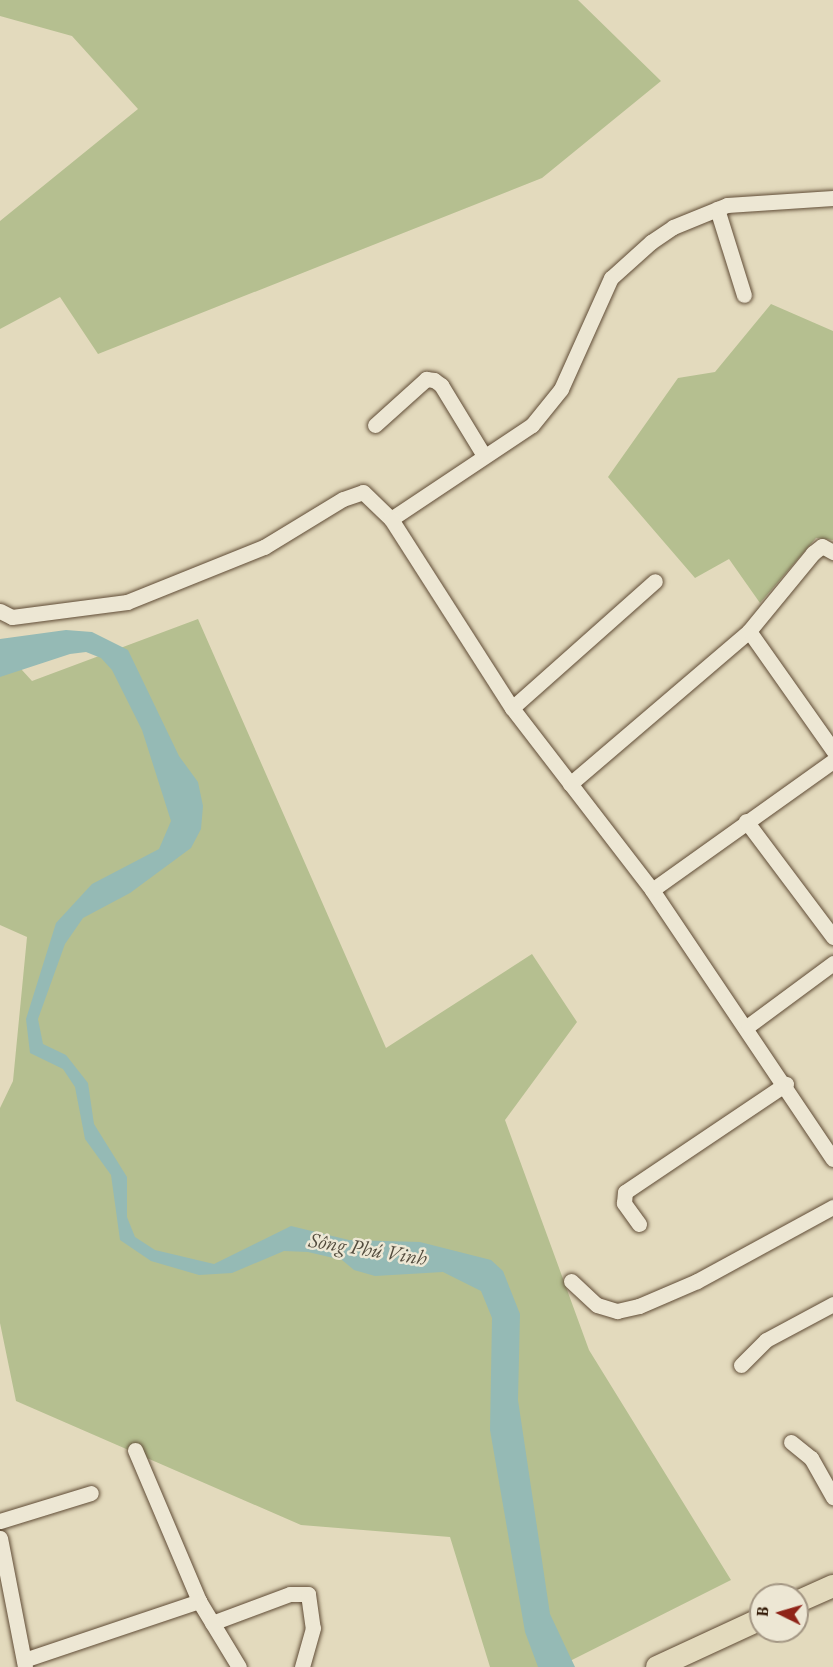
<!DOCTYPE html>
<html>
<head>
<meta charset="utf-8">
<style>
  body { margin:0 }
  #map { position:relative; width:833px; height:1667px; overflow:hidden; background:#e3dabd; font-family:"EB Garamond",serif }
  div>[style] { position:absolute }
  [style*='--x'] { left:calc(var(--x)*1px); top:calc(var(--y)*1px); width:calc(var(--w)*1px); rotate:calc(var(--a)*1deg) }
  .green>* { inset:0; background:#b5bf90 }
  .water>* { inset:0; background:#95bab5 }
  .roads { filter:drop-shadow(0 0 2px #604c36) drop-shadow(0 0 2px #604c36) }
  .minor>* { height:15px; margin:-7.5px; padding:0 7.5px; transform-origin:7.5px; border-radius:7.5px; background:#ede7d4 }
  .highway>* { height:22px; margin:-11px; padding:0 11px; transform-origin:11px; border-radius:11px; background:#e3dabd }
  span { translate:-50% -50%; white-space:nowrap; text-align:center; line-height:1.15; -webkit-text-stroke:5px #ede7d4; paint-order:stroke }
  .water-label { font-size:21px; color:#524b3d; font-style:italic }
  .north { position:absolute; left:749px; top:1583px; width:60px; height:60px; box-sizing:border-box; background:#ede7d4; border:2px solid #a39683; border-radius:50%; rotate:275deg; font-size:16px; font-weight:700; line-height:24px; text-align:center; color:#351c09 }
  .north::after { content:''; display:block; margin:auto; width:21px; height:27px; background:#8f2418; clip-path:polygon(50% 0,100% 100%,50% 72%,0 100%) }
</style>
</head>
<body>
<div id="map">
  <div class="green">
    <i style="clip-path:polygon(0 0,578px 0,661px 81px,542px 178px,98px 354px,60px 297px,0 329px,0 221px,138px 109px,72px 36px,0 16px)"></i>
    <i style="clip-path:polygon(771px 304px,833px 331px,833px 540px,816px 538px,760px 603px,729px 559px,695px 578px,608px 477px,678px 378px,715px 372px)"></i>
    <i style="clip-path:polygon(198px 619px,386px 1048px,532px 954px,577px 1022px,505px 1120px,589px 1350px,731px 1580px,558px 1667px,490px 1667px,450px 1537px,301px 1525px,16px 1401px,0 1323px,0 1108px,13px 1081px,27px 937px,0 925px,0 646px,32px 681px)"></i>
  </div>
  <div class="water">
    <i style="clip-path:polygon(66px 630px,92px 632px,128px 650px,179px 756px,198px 782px,203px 806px,201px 829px,191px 848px,130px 893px,83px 918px,65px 944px,38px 1019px,43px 1044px,66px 1055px,88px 1083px,94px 1124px,127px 1177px,127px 1217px,135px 1237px,155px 1250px,214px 1264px,291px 1226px,349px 1240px,420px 1242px,491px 1260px,503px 1271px,520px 1314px,518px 1400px,550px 1614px,575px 1667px,538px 1667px,525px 1632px,490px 1430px,492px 1318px,481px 1291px,443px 1272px,375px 1276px,354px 1270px,342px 1260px,308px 1252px,284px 1251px,232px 1273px,199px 1275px,151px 1261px,120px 1240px,111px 1175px,85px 1139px,75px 1087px,63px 1069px,30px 1053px,26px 1019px,56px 923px,92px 884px,159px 849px,171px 821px,142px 730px,112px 670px,101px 658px,86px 652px,70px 654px,0 677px,0 639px)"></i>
  </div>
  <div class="roads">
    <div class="minor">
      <i style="--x:717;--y:209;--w:90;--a:72.6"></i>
      <i style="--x:375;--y:425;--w:69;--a:-42"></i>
      <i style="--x:426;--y:379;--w:8;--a:7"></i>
      <i style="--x:434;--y:380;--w:9;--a:36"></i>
      <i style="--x:441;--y:385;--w:81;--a:58.7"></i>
      <i style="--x:391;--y:519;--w:169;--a:-33.7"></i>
      <i style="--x:532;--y:425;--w:46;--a:-51.1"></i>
      <i style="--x:561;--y:389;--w:122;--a:-65.8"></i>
      <i style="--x:611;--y:278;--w:54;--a:-42"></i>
      <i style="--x:651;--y:242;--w:27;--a:-34"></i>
      <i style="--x:673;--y:227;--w:58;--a:-22.2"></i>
      <i style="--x:727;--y:205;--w:106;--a:-3.8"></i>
      <i style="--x:0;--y:611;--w:13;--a:27"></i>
      <i style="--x:12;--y:617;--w:116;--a:-7.4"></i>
      <i style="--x:127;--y:602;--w:148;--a:-21.9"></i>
      <i style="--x:264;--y:547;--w:92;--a:-31.3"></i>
      <i style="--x:343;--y:499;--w:21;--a:-19"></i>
      <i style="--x:363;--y:492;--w:39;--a:44"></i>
      <i style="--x:391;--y:519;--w:224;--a:57.4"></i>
      <i style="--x:512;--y:708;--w:230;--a:52.4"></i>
      <i style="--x:652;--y:890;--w:324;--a:56.1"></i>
      <i style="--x:749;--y:631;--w:146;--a:54.8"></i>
      <i style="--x:512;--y:708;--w:191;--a:-41.6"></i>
      <i style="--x:570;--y:784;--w:235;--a:-40.5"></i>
      <i style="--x:749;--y:631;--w:101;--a:-50.6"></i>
      <i style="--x:813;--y:553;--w:11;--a:-38"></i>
      <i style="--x:822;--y:546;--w:13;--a:29"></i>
      <i style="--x:746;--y:821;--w:145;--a:53.1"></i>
      <i style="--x:652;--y:890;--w:222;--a:-35.5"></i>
      <i style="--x:748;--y:1026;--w:106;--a:-36.5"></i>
      <i style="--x:639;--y:1224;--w:26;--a:-126"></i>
      <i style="--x:624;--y:1203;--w:11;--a:-85"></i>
      <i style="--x:625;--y:1192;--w:194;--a:-33.9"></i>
      <i style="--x:571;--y:1281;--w:35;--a:43"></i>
      <i style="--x:597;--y:1305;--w:21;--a:17"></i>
      <i style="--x:617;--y:1311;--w:23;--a:-13"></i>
      <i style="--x:639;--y:1306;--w:63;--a:-23.3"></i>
      <i style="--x:697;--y:1281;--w:155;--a:-28.6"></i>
      <i style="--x:741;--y:1365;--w:35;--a:-45"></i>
      <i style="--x:766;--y:1340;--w:76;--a:-28.2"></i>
      <i style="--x:791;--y:1442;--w:26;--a:39"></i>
      <i style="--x:811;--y:1458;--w:45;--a:60.6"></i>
      <i style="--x:135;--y:1450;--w:164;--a:67"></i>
      <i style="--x:199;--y:1601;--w:77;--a:58.8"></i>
      <i style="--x:0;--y:1521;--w:95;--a:-17.1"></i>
      <i style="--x:0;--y:1538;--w:131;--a:79"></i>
      <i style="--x:212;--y:1623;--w:83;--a:-20.4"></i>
      <i style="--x:290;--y:1594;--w:18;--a:0"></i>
      <i style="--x:308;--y:1594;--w:34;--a:82"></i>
      <i style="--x:313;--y:1628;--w:41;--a:105.8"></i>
      <i style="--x:24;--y:1660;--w:185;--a:-18.6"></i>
    </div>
    <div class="highway">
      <i style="--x:797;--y:1602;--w:39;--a:-24"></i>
      <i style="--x:657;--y:1667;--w:115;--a:-24.8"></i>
    </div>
  </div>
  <div class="water-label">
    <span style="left:368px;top:1249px;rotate:9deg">Sông Phú Vinh</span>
  </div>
  <div class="north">B</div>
</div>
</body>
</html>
